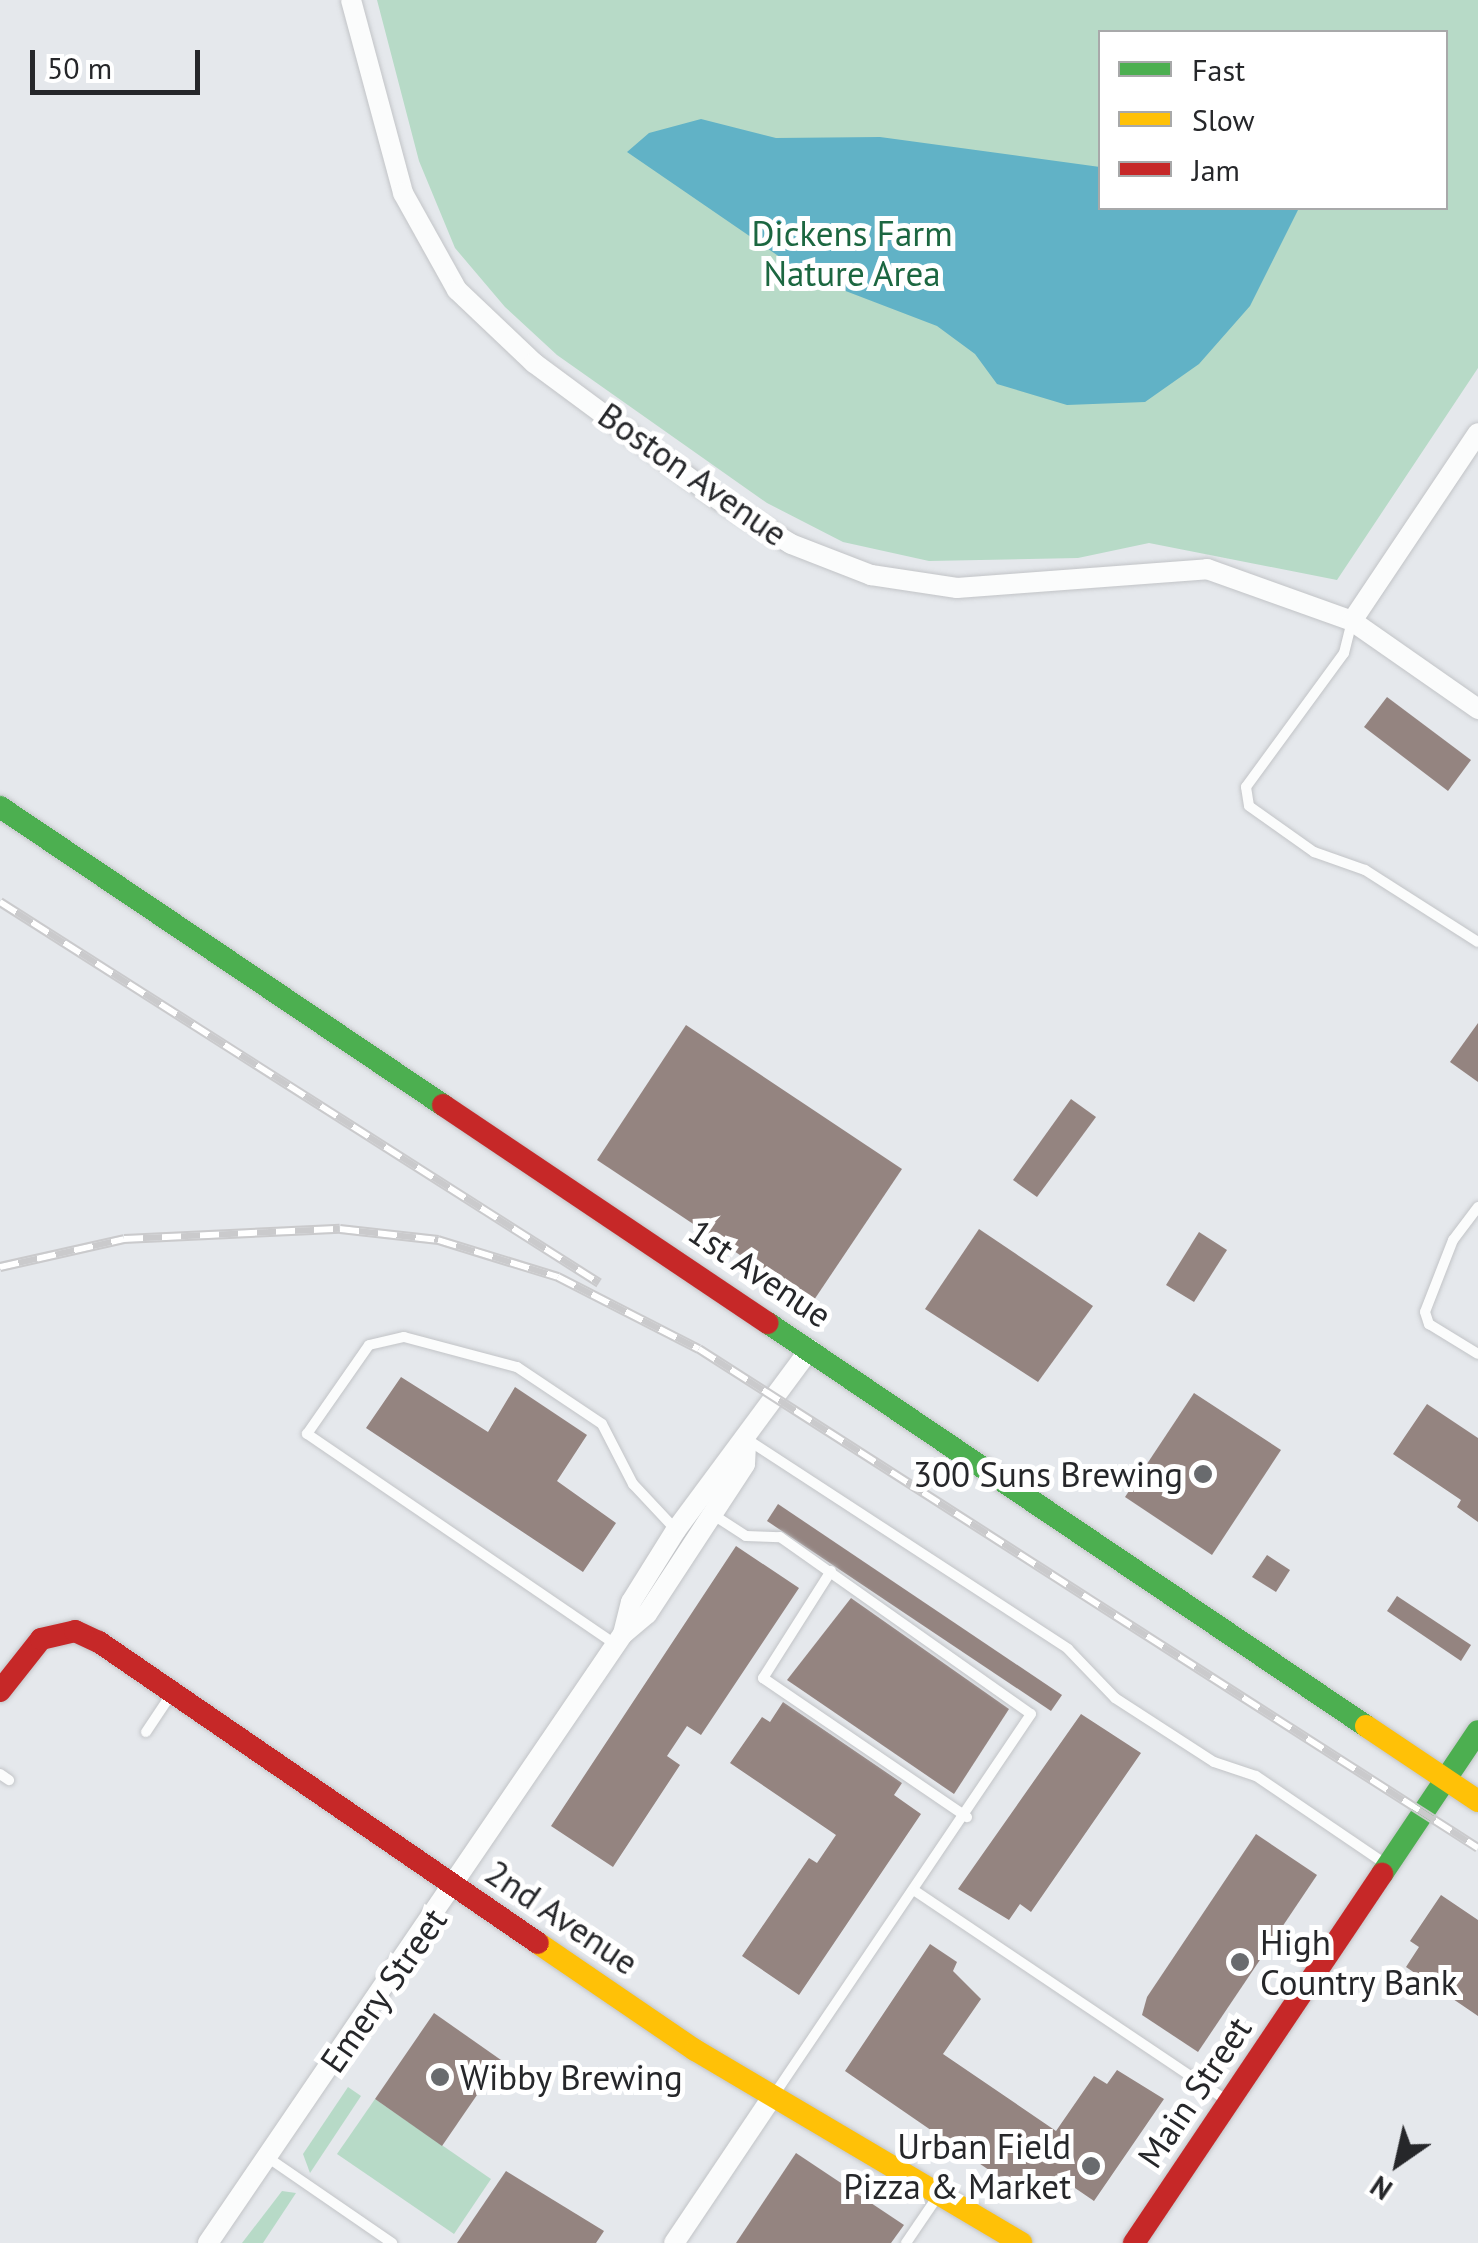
<!DOCTYPE html>
<html>
<head>
<meta charset="utf-8">
<style>
  body { margin:0 }
  #map { position:relative; width:1478px; height:2243px; overflow:hidden; background:#e5e8ec; font-family:"PT Sans",sans-serif }
  div>[style] { position:absolute }
  [style*='--x'] { left:calc(var(--x)*1px); top:calc(var(--y)*1px); width:calc(var(--w)*1px); rotate:calc(var(--a)*1deg) }
  .green>* { inset:0; background:#b7dac7 }
  .water>* { inset:0; background:#61b2c6 }
  .building>* { inset:0; background:#948480 }
  .roads { filter:drop-shadow(0 0 2px #c2c4c7) drop-shadow(0 0 2px #c2c4c7) }
  .lane>* { height:10px; margin:-5px; padding:0 5px; transform-origin:5px; border-radius:5px; background:#fbfcfc }
  .street>* { height:20px; margin:-10px; padding:0 10px; transform-origin:10px; border-radius:10px; background:#fbfcfc }
  .fast>* { height:22px; margin:-11px; padding:0 11px; transform-origin:11px; border-radius:11px; background:#4caf50 }
  .slow>* { height:22px; margin:-11px; padding:0 11px; transform-origin:11px; border-radius:11px; background:#ffc107 }
  .jam>* { height:22px; margin:-11px; padding:0 11px; transform-origin:11px; border-radius:11px; background:#c62828 }
  .rail>* { height:10px; margin-top:-5px; transform-origin:0; background:repeating-linear-gradient(90deg,#fff 0 19px,#cacacc 0 38px); box-sizing:border-box; border-block:2px solid #cacacc }
  .dots>* { width:28px; height:28px; translate:-50% -50%; box-sizing:border-box; border:5px solid #fff; border-radius:50% }
  span { translate:-50% -50%; white-space:nowrap; text-align:center; line-height:1.15; -webkit-text-stroke:10px #fff; paint-order:stroke }
  .park-label { font-size:35px; color:#1c6741 }
  .street-label { font-size:35px; color:#26272a }
  .poi-label { font-size:35px; color:#26272a }
  .right { translate:-100% -50%; text-align:right }
  .left { translate:0 -50%; text-align:left }
  .legend { position:absolute; left:1098px; top:30px; width:350px; height:180px; box-sizing:border-box; background:#fff; border:2px solid #a8a9aa; margin:0; padding:12px 18px; list-style:none; font-size:30px; color:#26272a }
  .legend li { display:flex; align-items:center; gap:20px; height:50px }
  .legend b { width:50px; border:2px solid #a8a9aa }
  .north { position:absolute; left:1348px; top:2113px; width:100px; height:100px; -webkit-text-stroke:8px #fff; paint-order:stroke; rotate:214deg; font-size:28px; font-weight:700; line-height:40px; text-align:center; color:#26272a }
  .north::after { content:''; display:block; margin:auto; width:35px; height:45px; background:#26272a; clip-path:polygon(50% 0,100% 100%,50% 72%,0 100%) }
  .scale { position:absolute; left:30px; top:50px; width:170px; height:45px; box-sizing:border-box; border:5px solid #26272a; border-top:0; padding-left:12px; font-size:30px; line-height:35px; white-space:nowrap; color:#26272a; -webkit-text-stroke:8px #fff; paint-order:stroke }
</style>
</head>
<body>
<div id="map">
  <div class="green">
    <i style="clip-path:polygon(evenodd,377px 0,1478px 0,1478px 368px,1337px 580px,1149px 543px,1078px 558px,929px 561px,843px 542px,767px 503px,557px 355px,505px 307px,455px 248px,419px 161px,377px 0,1100px 32px,1446px 32px,1446px 208px,1100px 208px,1100px 32px)"></i>
    <i style="clip-path:polygon(348px 2087px,361px 2096px,310px 2173px,303px 2154px)"></i>
    <i style="clip-path:polygon(375px 2099px,491px 2179px,454px 2234px,337px 2154px)"></i>
    <i style="clip-path:polygon(282px 2191px,296px 2193px,263px 2243px,242px 2243px)"></i>
  </div>
  <div class="water">
    <i style="clip-path:polygon(701px 119px,776px 138px,880px 137px,1100px 167px,1100px 208px,1299px 208px,1250px 306px,1199px 364px,1145px 402px,1067px 405px,997px 384px,975px 354px,937px 326px,809px 277px,627px 152px,649px 133px)"></i>
  </div>
  <div class="building">
    <i style="clip-path:polygon(1387px 697px,1471px 760px,1448px 791px,1364px 727px)"></i>
    <i style="clip-path:polygon(1478px 1023px,1478px 1082px,1450px 1062px)"></i>
    <i style="clip-path:polygon(686px 1025px,902px 1169px,812px 1303px,597px 1160px)"></i>
    <i style="clip-path:polygon(1071px 1099px,1096px 1117px,1037px 1197px,1013px 1180px)"></i>
    <i style="clip-path:polygon(979px 1229px,1093px 1306px,1038px 1382px,925px 1309px)"></i>
    <i style="clip-path:polygon(1199px 1232px,1227px 1250px,1194px 1302px,1166px 1285px)"></i>
    <i style="clip-path:polygon(401px 1377px,488px 1432px,515px 1387px,587px 1435px,557px 1481px,616px 1523px,583px 1572px,366px 1428px)"></i>
    <i style="clip-path:polygon(1194px 1393px,1281px 1450px,1212px 1555px,1125px 1497px)"></i>
    <i style="clip-path:polygon(1427px 1404px,1478px 1438px,1478px 1522px,1457px 1507px,1461px 1500px,1393px 1454px)"></i>
    <i style="clip-path:polygon(778px 1504px,1062px 1695px,1051px 1711px,767px 1521px)"></i>
    <i style="clip-path:polygon(736px 1546px,799px 1588px,701px 1735px,687px 1726px,667px 1756px,680px 1765px,613px 1867px,551px 1826px)"></i>
    <i style="clip-path:polygon(1267px 1555px,1290px 1570px,1276px 1592px,1252px 1577px)"></i>
    <i style="clip-path:polygon(1397px 1596px,1471px 1645px,1461px 1661px,1387px 1611px)"></i>
    <i style="clip-path:polygon(851px 1598px,1009px 1709px,954px 1794px,787px 1680px)"></i>
    <i style="clip-path:polygon(783px 1702px,902px 1783px,894px 1795px,921px 1814px,799px 1995px,742px 1956px,809px 1858px,817px 1863px,836px 1835px,730px 1763px,762px 1717px,770px 1722px)"></i>
    <i style="clip-path:polygon(1081px 1714px,1141px 1753px,1031px 1912px,1020px 1904px,1009px 1920px,958px 1889px)"></i>
    <i style="clip-path:polygon(1256px 1834px,1317px 1875px,1198px 2052px,1142px 2015px,1147px 1997px)"></i>
    <i style="clip-path:polygon(1441px 1895px,1478px 1920px,1478px 2016px,1406px 1967px,1419px 1947px,1410px 1941px)"></i>
    <i style="clip-path:polygon(930px 1944px,957px 1962px,953px 1971px,981px 1999px,943px 2054px,1056px 2131px,1094px 2076px,1107px 2084px,1117px 2070px,1164px 2099px,1094px 2201px,1056px 2175px,1037px 2203px,845px 2071px)"></i>
    <i style="clip-path:polygon(434px 2013px,501px 2060px,442px 2146px,375px 2099px)"></i>
    <i style="clip-path:polygon(796px 2153px,904px 2225px,891px 2243px,736px 2243px)"></i>
    <i style="clip-path:polygon(506px 2171px,604px 2231px,596px 2243px,457px 2243px)"></i>
  </div>
  <div class="roads">
    <div class="lane">
      <i style="--x:1352;--y:621;--w:33;--a:104"></i>
      <i style="--x:1344;--y:653;--w:166;--a:126.2"></i>
      <i style="--x:1246;--y:787;--w:19;--a:81"></i>
      <i style="--x:1249;--y:806;--w:80;--a:35.3"></i>
      <i style="--x:1314;--y:852;--w:54;--a:19.4"></i>
      <i style="--x:1365;--y:870;--w:134;--a:32.5"></i>
      <i style="--x:1478;--y:1207;--w:41;--a:127.1"></i>
      <i style="--x:1453;--y:1240;--w:77;--a:111.3"></i>
      <i style="--x:1425;--y:1312;--w:13;--a:72"></i>
      <i style="--x:1429;--y:1324;--w:57;--a:31.5"></i>
      <i style="--x:748;--y:1440;--w:382;--a:33.1"></i>
      <i style="--x:1068;--y:1649;--w:68;--a:46.2"></i>
      <i style="--x:1115;--y:1698;--w:118;--a:32.9"></i>
      <i style="--x:1214;--y:1762;--w:44;--a:18.4"></i>
      <i style="--x:1256;--y:1776;--w:155;--a:34.2"></i>
      <i style="--x:712;--y:1514;--w:40;--a:32.9"></i>
      <i style="--x:746;--y:1536;--w:34;--a:2"></i>
      <i style="--x:780;--y:1537;--w:307;--a:35.2"></i>
      <i style="--x:1031;--y:1714;--w:456;--a:124"></i>
      <i style="--x:831;--y:1571;--w:127;--a:122.4"></i>
      <i style="--x:763;--y:1678;--w:247;--a:34.3"></i>
      <i style="--x:615;--y:1644;--w:373;--a:-145.7"></i>
      <i style="--x:307;--y:1434;--w:108;--a:-55.1"></i>
      <i style="--x:369;--y:1345;--w:36;--a:-13"></i>
      <i style="--x:404;--y:1337;--w:117;--a:14.9"></i>
      <i style="--x:517;--y:1367;--w:102;--a:33.8"></i>
      <i style="--x:602;--y:1424;--w:68;--a:62.7"></i>
      <i style="--x:633;--y:1484;--w:63;--a:46.9"></i>
      <i style="--x:146;--y:1732;--w:47;--a:-56.3"></i>
      <i style="--x:0;--y:1774;--w:11;--a:34"></i>
      <i style="--x:915;--y:1891;--w:375;--a:33.9"></i>
      <i style="--x:267;--y:2157;--w:152;--a:34.5"></i>
      <i style="--x:906;--y:2243;--w:57;--a:-55.8"></i>
    </div>
    <div class="street">
      <i style="--x:351;--y:0;--w:200;--a:74.9"></i>
      <i style="--x:403;--y:193;--w:111;--a:60.9"></i>
      <i style="--x:457;--y:290;--w:106;--a:43.5"></i>
      <i style="--x:534;--y:363;--w:230;--a:36.5"></i>
      <i style="--x:719;--y:500;--w:84;--a:31.4"></i>
      <i style="--x:791;--y:544;--w:86;--a:21.2"></i>
      <i style="--x:871;--y:575;--w:87;--a:8.6"></i>
      <i style="--x:957;--y:588;--w:251;--a:-4.3"></i>
      <i style="--x:1207;--y:569;--w:154;--a:19.7"></i>
      <i style="--x:1352;--y:621;--w:154;--a:34.9"></i>
      <i style="--x:1352;--y:621;--w:226;--a:-56.2"></i>
      <i style="--x:623;--y:1634;--w:33;--a:-76"></i>
      <i style="--x:631;--y:1602;--w:85;--a:-58"></i>
      <i style="--x:676;--y:1530;--w:225;--a:-53.5"></i>
      <i style="--x:208;--y:2243;--w:737;--a:-55.73"></i>
      <i style="--x:623;--y:1634;--w:31;--a:-40"></i>
      <i style="--x:647;--y:1614;--w:179;--a:-56.8"></i>
      <i style="--x:745;--y:1464;--w:21;--a:-87"></i>
      <i style="--x:674;--y:2243;--w:176;--a:-56.1"></i>
    </div>
    <div class="fast">
      <i style="--x:0;--y:807;--w:534;--a:33.93"></i>
      <i style="--x:768;--y:1323;--w:721;--a:33.98"></i>
      <i style="--x:1382;--y:1874;--w:172;--a:-56.1"></i>
    </div>
    <div class="slow">
      <i style="--x:1366;--y:1726;--w:135;--a:33.8"></i>
      <i style="--x:538;--y:1943;--w:190;--a:34.3"></i>
      <i style="--x:695;--y:2050;--w:379;--a:30.6"></i>
    </div>
    <div class="jam">
      <i style="--x:443;--y:1105;--w:391;--a:33.9"></i>
      <i style="--x:0;--y:1691;--w:66;--a:-51.7"></i>
      <i style="--x:41;--y:1639;--w:35;--a:-13"></i>
      <i style="--x:75;--y:1631;--w:26;--a:25"></i>
      <i style="--x:99;--y:1642;--w:532;--a:34.44"></i>
      <i style="--x:1134;--y:2243;--w:445;--a:-56.1"></i>
    </div>
  </div>
  <div class="rail">
    <i style="--x:0;--y:902;--w:710;--a:32.46"></i>
    <i style="--x:0;--y:1267;--w:127;--a:-12.7"></i>
    <i style="--x:124;--y:1239;--w:216;--a:-2.7"></i>
    <i style="--x:340;--y:1229;--w:99;--a:6.4"></i>
    <i style="--x:438;--y:1240;--w:126;--a:17.1"></i>
    <i style="--x:558;--y:1277;--w:158;--a:27.1"></i>
    <i style="--x:699;--y:1349;--w:925;--a:32.64"></i>
  </div>
  <div class="dots">
    <i style="left:1203px;top:1474px;background:#696b6e"></i>
    <i style="left:1240px;top:1962px;background:#696b6e"></i>
    <i style="left:440px;top:2077px;background:#696b6e"></i>
    <i style="left:1091px;top:2166px;background:#696b6e"></i>
  </div>
  <div class="park-label">
    <span style="left:852px;top:253px">Dickens Farm<br>Nature Area</span>
  </div>
  <div class="street-label">
    <span style="left:693px;top:474px;rotate:35deg">Boston Avenue</span>
    <span style="left:760px;top:1273px;rotate:34deg">1st Avenue</span>
    <span style="left:562px;top:1917px;rotate:34deg">2nd Avenue</span>
    <span style="left:383px;top:1990px;rotate:-55deg">Emery Street</span>
    <span style="left:1194px;top:2092px;rotate:-56deg">Main Street</span>
  </div>
  <div class="poi-label">
    <span class="right" style="left:1183px;top:1474px">300 Suns Brewing</span>
    <span class="left" style="left:1260px;top:1962px">High<br>Country Bank</span>
    <span class="left" style="left:460px;top:2077px">Wibby Brewing</span>
    <span class="right" style="left:1071px;top:2166px">Urban Field<br>Pizza &amp; Market</span>
  </div>
  <ul class="legend">
  <li><b style="height:12px;background:#4caf50"></b>Fast</li>
  <li><b style="height:12px;background:#ffc107"></b>Slow</li>
  <li><b style="height:12px;background:#c62828"></b>Jam</li>
  </ul>
  <div class="north">N</div>
  <div class="scale">50 m</div>
</div>
</body>
</html>
